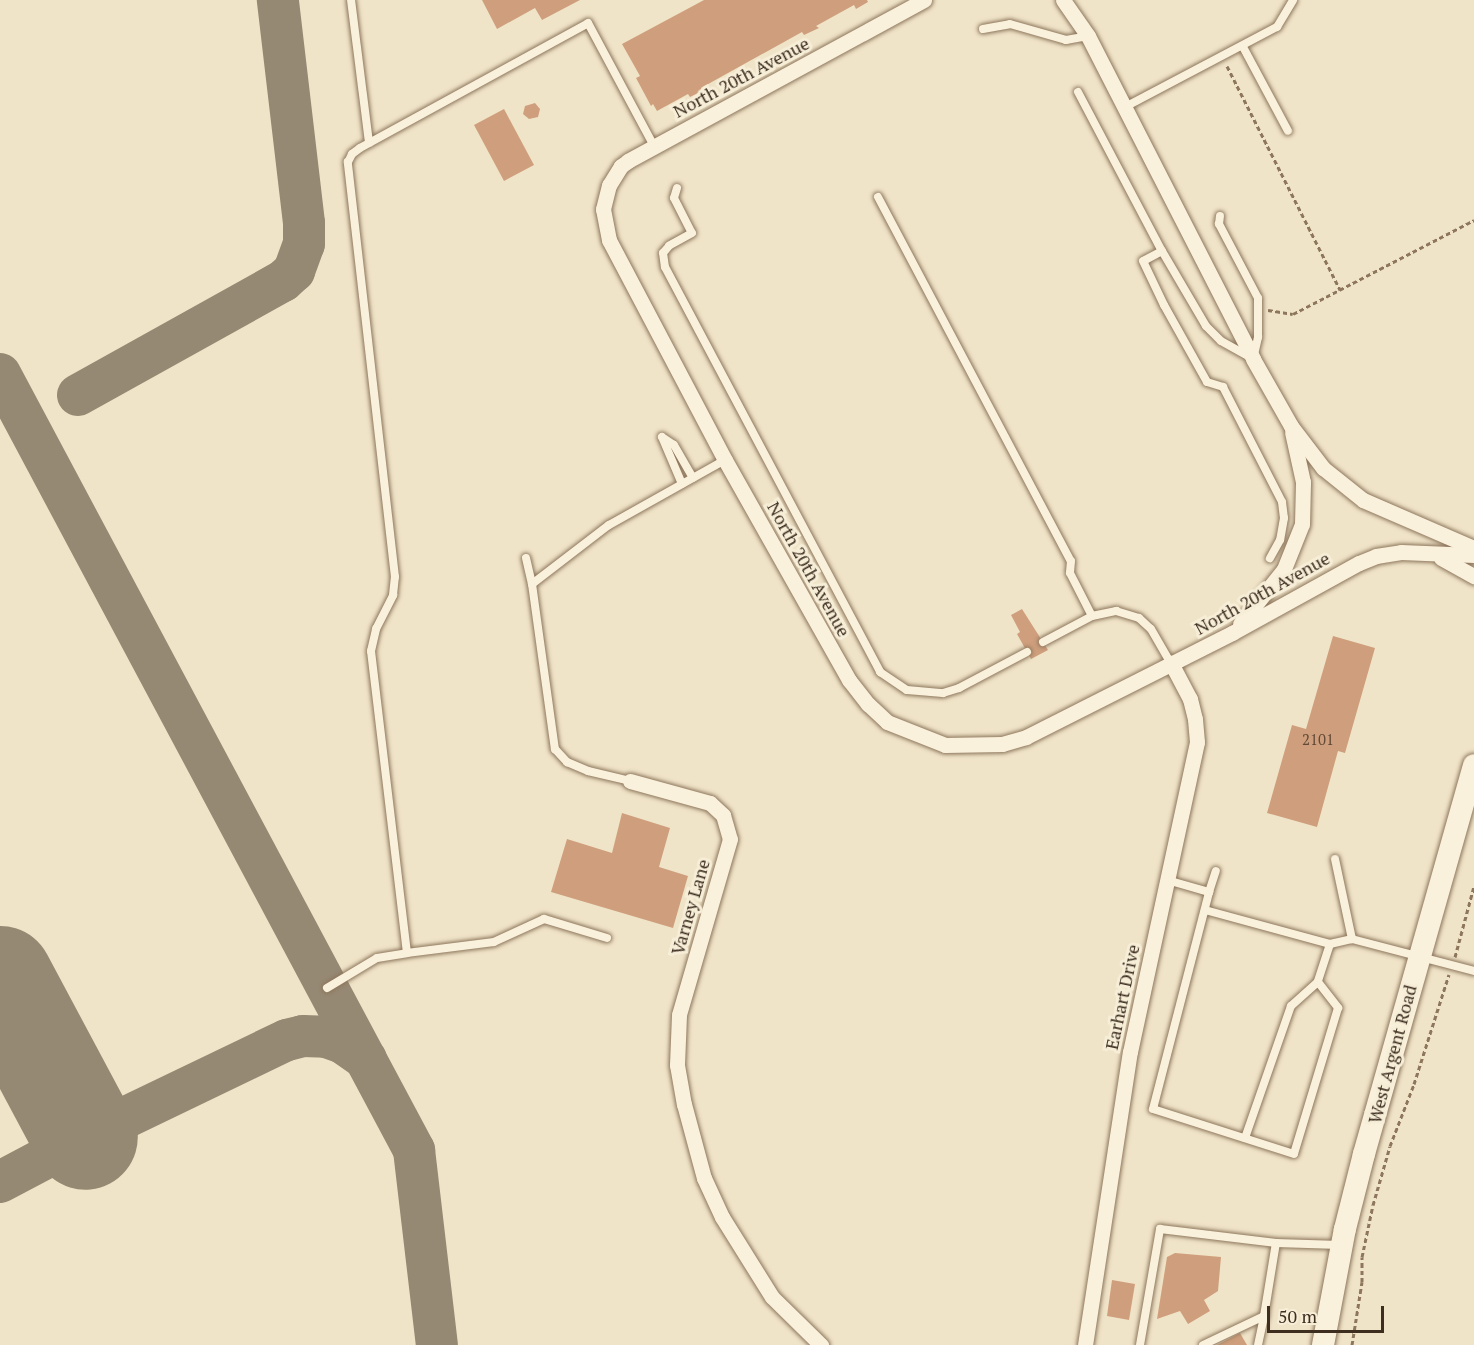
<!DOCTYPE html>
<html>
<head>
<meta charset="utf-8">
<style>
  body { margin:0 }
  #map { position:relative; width:1474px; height:1345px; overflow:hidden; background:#f0e4c8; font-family:"PT Serif",serif }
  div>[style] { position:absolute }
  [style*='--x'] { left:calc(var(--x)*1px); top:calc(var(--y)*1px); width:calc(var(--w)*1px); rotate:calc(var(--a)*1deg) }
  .taxiway>* { height:42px; margin:-21px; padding:0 21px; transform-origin:21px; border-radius:21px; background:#968974 }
  .runway>* { height:105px; margin:-52.5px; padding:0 52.5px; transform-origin:52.5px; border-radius:52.5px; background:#968974 }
  .building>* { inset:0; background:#cf9f7d }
  .path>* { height:3px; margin-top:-1.5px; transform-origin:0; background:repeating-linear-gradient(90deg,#8d765c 0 4.5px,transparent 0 7.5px) }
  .roads { filter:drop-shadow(0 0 2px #8d765c) drop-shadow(0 0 2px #8d765c) }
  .lane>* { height:8px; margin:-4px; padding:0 4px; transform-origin:4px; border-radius:4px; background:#faf1dc }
  .street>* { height:15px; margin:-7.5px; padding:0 7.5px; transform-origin:7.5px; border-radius:7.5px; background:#faf1dc }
  .secondary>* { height:22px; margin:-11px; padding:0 11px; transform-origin:11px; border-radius:11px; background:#faf1dc }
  span { translate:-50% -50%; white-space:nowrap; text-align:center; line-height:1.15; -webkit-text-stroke:6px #f7eed8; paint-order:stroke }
  .number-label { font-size:15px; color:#624a37 }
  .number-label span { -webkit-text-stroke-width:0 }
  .street-label { font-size:18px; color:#3d2e20 }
  .scale { position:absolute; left:1267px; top:1306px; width:117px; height:27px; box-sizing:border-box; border:3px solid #3d2e20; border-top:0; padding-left:8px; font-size:18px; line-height:21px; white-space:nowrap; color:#3d2e20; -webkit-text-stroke:4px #f7eed8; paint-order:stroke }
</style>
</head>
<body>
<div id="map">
  <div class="taxiway">
    <i style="--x:0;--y:374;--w:880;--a:61.92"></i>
    <i style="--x:414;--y:1150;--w:196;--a:83.3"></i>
    <i style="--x:78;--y:395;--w:235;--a:-29.1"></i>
    <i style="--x:283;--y:281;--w:15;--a:-42"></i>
    <i style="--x:294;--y:271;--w:29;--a:-70"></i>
    <i style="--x:304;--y:244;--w:21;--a:-90"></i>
    <i style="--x:304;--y:223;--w:225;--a:-96.7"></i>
    <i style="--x:0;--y:1182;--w:96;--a:-27.9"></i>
    <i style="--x:85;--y:1137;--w:224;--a:-25.7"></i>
    <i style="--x:287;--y:1040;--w:16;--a:-14"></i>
    <i style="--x:303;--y:1036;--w:23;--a:2"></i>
    <i style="--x:326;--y:1037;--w:18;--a:19"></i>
    <i style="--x:343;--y:1043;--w:28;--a:35"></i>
  </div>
  <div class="runway">
    <i style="--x:0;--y:978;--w:180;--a:61.9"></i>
  </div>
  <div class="building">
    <i style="clip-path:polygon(482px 0,580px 0,542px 20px,535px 8px,497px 29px)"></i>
    <i style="clip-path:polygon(704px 0,867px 0,868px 2px,856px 9px,854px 5px,816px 26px,819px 28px,804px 35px,802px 32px,701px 88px,702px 91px,690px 97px,688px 94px,657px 111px,653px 104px,651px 106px,636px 78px,640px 76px,622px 44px)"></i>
    <i style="clip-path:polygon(535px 103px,540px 109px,538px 117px,529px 119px,523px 114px,525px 106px)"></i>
    <i style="clip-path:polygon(504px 109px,534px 165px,504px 181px,474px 125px)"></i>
    <i style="clip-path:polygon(1022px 609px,1048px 650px,1031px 659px,1017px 634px,1020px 632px,1011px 615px)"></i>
    <i style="clip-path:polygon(1333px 636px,1375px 648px,1345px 753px,1338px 751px,1317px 827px,1267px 813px,1292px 725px,1306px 729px)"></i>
    <i style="clip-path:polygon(622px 813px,670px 828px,659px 867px,688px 876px,673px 928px,551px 892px,567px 839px,612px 853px)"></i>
    <i style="clip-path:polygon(1175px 1253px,1221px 1257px,1218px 1291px,1204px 1300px,1210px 1311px,1188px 1324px,1180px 1311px,1157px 1319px,1167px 1257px)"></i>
    <i style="clip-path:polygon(1112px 1280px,1135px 1284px,1129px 1320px,1107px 1316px)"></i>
    <i style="clip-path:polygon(1240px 1333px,1247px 1345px,1217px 1345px)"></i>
  </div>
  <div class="path">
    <i style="--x:1227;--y:66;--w:251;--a:63.2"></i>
    <i style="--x:1268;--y:310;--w:25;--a:9"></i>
    <i style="--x:1293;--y:314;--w:204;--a:-27.4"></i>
    <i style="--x:1455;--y:957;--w:73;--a:-75"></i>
    <i style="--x:1352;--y:1345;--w:64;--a:-81"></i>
    <i style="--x:1362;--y:1282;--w:25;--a:-90"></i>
    <i style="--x:1362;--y:1257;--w:53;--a:-78.1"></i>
    <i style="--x:1373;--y:1205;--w:61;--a:-73.9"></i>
    <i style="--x:1390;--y:1146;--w:66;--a:-68.8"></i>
    <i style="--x:1414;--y:1084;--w:115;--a:-72.3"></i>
  </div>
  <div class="roads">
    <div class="lane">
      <i style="--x:351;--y:0;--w:144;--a:82.8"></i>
      <i style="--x:983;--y:29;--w:27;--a:-10"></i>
      <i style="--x:1010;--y:24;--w:58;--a:15.9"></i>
      <i style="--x:1066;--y:40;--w:22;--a:-10"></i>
      <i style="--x:1243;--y:47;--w:95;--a:61.8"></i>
      <i style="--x:1078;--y:92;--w:180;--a:62.2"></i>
      <i style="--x:1162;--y:251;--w:21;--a:152"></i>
      <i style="--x:1143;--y:261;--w:49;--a:64.5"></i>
      <i style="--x:1164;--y:305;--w:88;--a:60.8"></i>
      <i style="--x:1207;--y:382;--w:17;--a:17"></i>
      <i style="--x:1223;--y:387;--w:129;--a:62.8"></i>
      <i style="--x:1282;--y:502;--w:16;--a:83"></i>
      <i style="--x:1284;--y:518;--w:22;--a:100"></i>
      <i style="--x:1280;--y:540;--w:21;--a:119"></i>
      <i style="--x:1125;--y:107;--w:172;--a:-27.8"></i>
      <i style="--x:1277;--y:27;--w:31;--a:-59"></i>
      <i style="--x:677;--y:188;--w:10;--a:107"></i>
      <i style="--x:674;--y:198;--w:39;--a:63"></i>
      <i style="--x:692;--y:233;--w:26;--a:151"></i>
      <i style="--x:669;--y:246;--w:9;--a:131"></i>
      <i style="--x:663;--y:253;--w:14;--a:82"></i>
      <i style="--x:665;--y:267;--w:459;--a:62"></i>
      <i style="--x:880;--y:672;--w:32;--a:34"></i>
      <i style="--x:907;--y:690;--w:36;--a:5"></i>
      <i style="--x:943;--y:693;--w:17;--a:-17"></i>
      <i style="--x:959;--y:688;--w:77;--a:-27.9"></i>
      <i style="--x:878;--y:197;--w:412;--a:62.1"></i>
      <i style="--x:1071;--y:561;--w:12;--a:95"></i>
      <i style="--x:1070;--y:573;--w:48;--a:62.9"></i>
      <i style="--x:1162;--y:251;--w:87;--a:59.6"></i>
      <i style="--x:1206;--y:326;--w:21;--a:45"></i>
      <i style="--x:1221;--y:341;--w:37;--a:29"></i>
      <i style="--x:1253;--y:359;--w:23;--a:-77"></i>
      <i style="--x:1258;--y:337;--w:39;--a:-90"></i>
      <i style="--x:1258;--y:298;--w:84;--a:-117.8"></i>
      <i style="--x:1219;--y:224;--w:8;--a:-83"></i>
      <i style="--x:662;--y:437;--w:14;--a:34"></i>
      <i style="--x:674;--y:445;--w:38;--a:60"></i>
      <i style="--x:662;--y:437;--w:51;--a:66.9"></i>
      <i style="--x:526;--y:558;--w:27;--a:77"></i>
      <i style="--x:532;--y:584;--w:167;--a:82.1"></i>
      <i style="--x:555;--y:749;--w:18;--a:47"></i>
      <i style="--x:567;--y:762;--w:23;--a:23"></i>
      <i style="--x:588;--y:771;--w:43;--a:13.4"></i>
      <i style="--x:532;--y:584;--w:97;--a:-37.5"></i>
      <i style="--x:609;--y:525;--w:133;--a:-29.3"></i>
      <i style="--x:1043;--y:642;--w:55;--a:-28"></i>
      <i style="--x:1092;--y:616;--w:25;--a:-12"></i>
      <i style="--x:1116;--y:611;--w:24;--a:17"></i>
      <i style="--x:1139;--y:618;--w:16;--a:43"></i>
      <i style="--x:1151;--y:629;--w:39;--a:60"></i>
      <i style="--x:1335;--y:859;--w:82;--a:78"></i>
      <i style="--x:1167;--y:880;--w:44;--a:15.9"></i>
      <i style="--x:1209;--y:892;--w:22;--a:-72"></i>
      <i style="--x:1205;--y:910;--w:130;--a:15.2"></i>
      <i style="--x:1330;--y:944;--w:40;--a:108"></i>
      <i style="--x:1318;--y:982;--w:33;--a:52"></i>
      <i style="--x:1338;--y:1008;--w:152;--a:106.8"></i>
      <i style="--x:1294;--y:1154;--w:148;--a:-162.3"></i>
      <i style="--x:1153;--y:1109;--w:224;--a:-75.5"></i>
      <i style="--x:607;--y:938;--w:66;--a:-163.2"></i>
      <i style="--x:544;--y:919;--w:55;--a:155.3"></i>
      <i style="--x:494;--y:942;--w:88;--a:172.8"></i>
      <i style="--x:407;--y:953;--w:304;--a:-96.8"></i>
      <i style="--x:371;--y:651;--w:23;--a:-77"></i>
      <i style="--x:376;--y:629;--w:38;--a:-63"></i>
      <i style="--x:393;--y:595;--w:18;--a:-84"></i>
      <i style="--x:395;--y:577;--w:418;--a:-96.5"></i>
      <i style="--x:348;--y:162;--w:9;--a:-63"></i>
      <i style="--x:352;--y:154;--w:10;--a:-37"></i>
      <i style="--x:360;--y:148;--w:260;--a:-28.7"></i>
      <i style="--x:588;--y:23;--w:140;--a:61.8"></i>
      <i style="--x:1330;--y:944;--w:23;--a:-13"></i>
      <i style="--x:1352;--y:939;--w:126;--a:14.7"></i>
      <i style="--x:327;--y:988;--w:58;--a:-31"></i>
      <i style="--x:377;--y:958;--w:30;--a:-9"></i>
      <i style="--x:1245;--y:1138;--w:140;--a:-70.8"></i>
      <i style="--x:1291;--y:1006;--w:36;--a:-42"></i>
      <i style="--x:1140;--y:1345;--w:118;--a:-80.2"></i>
      <i style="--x:1160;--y:1229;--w:117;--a:6.9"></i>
      <i style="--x:1203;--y:1345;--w:68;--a:-25.4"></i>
      <i style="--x:1264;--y:1316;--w:74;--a:-80.7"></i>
      <i style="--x:1276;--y:1243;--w:64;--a:1.8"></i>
      <i style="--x:1258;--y:1345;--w:30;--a:-78"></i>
    </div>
    <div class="street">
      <i style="--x:924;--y:0;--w:337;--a:151.5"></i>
      <i style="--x:628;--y:161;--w:9;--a:144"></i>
      <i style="--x:621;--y:166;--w:22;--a:122"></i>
      <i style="--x:609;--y:185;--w:25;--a:104"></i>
      <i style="--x:603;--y:209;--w:32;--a:79"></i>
      <i style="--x:609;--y:240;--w:249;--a:62.2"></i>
      <i style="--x:725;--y:460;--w:253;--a:60.6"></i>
      <i style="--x:849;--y:680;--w:31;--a:52"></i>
      <i style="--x:868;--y:704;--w:26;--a:43"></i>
      <i style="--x:887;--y:722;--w:62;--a:21.6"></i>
      <i style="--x:945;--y:745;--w:57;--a:-1"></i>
      <i style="--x:1002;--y:744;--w:25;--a:-16"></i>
      <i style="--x:1026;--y:737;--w:231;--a:-26.8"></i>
      <i style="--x:1232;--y:633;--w:145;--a:-28.9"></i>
      <i style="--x:1359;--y:563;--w:18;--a:-22"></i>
      <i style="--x:1376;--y:556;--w:25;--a:-9"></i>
      <i style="--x:1401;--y:552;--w:73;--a:2.4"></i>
      <i style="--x:1063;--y:0;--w:44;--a:55.2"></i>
      <i style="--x:1088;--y:36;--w:363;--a:62.9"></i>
      <i style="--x:1253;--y:359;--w:77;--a:60.4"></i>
      <i style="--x:1291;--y:426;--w:53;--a:52.7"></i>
      <i style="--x:1323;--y:468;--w:51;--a:38.7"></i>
      <i style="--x:1363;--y:500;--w:121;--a:23.4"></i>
      <i style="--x:1441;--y:558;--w:38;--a:29"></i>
      <i style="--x:1240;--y:624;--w:70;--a:-51.3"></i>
      <i style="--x:1284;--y:569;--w:48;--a:-68.2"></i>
      <i style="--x:1302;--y:524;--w:42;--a:-88.6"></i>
      <i style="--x:1303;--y:482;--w:51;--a:-102.4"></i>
      <i style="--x:630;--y:781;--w:83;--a:15.4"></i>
      <i style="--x:710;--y:803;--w:18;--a:43"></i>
      <i style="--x:723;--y:815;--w:25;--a:74"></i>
      <i style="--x:730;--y:839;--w:183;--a:106.2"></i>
      <i style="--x:679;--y:1015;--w:50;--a:92.3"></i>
      <i style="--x:677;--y:1065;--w:40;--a:80"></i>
      <i style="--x:684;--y:1104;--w:77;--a:74.9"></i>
      <i style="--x:704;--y:1178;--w:43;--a:65.2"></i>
      <i style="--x:722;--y:1217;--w:94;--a:58"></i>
      <i style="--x:772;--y:1297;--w:69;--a:44.4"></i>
      <i style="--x:1085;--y:1345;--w:296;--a:-81.3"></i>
      <i style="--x:1130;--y:1052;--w:317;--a:-77.8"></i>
      <i style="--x:1197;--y:742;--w:23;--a:-95"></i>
      <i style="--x:1195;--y:719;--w:21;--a:-104"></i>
      <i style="--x:1190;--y:699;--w:41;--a:-117.8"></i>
    </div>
    <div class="secondary">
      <i style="--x:1323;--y:1345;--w:118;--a:-79.3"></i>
      <i style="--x:1345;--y:1229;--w:77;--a:-75.8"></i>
      <i style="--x:1364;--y:1154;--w:404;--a:-74.2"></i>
    </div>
  </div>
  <div class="number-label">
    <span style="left:1318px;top:740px">2101</span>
  </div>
  <div class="street-label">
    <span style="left:741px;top:77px;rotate:-28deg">North 20th Avenue</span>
    <span style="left:809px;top:569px;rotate:61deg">North 20th Avenue</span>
    <span style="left:1262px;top:593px;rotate:-29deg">North 20th Avenue</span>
    <span style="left:690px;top:907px;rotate:-74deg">Varney Lane</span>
    <span style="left:1122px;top:997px;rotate:-78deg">Earhart Drive</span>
    <span style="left:1392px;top:1054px;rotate:-75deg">West Argent Road</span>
  </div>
  <div class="scale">50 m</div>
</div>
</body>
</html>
